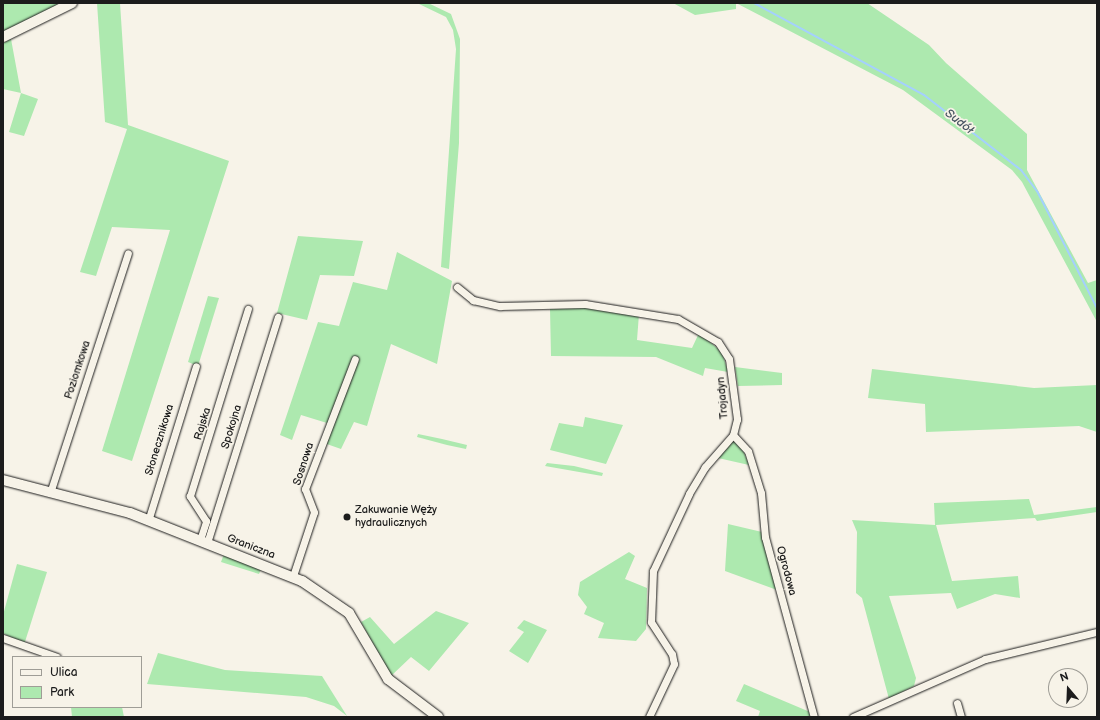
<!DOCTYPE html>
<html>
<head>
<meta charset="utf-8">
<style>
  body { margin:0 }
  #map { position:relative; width:1100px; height:720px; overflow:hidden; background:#f7f3e8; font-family:"Balsamiq Sans",sans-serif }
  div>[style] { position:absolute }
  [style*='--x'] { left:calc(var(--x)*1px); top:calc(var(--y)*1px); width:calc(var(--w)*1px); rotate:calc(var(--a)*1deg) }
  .green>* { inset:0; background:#ade9af }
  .stream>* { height:2px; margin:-1px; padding:0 1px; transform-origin:1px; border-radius:1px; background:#a4d0fe }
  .roads { filter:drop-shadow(0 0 1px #1c1c1c) drop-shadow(0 0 1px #1c1c1c) }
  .street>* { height:7px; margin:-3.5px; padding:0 3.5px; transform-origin:3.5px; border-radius:3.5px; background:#f7f3e8 }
  .secondary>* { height:10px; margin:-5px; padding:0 5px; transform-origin:5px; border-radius:5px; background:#f7f3e8 }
  .dots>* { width:11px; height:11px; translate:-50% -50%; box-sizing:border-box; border:2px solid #f7f3e8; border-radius:50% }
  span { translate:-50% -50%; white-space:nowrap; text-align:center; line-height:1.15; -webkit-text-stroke:3.5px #f7f3e8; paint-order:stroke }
  .street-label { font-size:11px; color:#1c1c1c }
  .poi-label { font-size:11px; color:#1c1c1c }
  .left { translate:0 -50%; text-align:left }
  .water-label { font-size:12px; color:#455260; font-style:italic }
  .frame { position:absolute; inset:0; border:4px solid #1c1c1c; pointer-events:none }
  .legend { position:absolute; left:12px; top:656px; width:130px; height:52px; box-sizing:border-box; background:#f7f3e8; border:1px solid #9f9d96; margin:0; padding:5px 7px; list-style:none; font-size:12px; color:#1c1c1c }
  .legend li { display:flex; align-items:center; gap:8px; height:20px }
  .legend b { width:20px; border:1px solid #9f9d96 }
  .north { position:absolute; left:1048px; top:668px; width:40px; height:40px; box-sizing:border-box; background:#f7f3e8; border:1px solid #9f9d96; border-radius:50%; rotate:341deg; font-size:11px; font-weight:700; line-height:16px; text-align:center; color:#1c1c1c }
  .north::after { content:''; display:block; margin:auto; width:14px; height:18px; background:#1c1c1c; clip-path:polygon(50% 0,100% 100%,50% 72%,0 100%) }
</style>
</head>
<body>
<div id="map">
  <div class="green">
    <i style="clip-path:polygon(3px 3px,64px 3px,3px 33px)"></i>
    <i style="clip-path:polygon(97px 3px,120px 3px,128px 125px,229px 161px,132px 461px,102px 451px,170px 230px,112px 227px,96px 276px,80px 272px,127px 129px,105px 122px)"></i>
    <i style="clip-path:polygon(417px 3px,428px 3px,451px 14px,460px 39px,459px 143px,449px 269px,441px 267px,456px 49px,453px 30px,446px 17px)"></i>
    <i style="clip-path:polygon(673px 3px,736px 3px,736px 9px,695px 15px)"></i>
    <i style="clip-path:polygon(736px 3px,867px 3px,929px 45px,946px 63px,1027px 134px,1027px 170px,1088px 283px,1097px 280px,1097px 322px,1022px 182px,1012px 170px,903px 90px)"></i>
    <i style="clip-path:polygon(11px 39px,21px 93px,38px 99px,24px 136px,9px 132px,21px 93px,3px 89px,3px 43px)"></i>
    <i style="clip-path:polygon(298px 236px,363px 241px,354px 276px,320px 275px,307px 320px,277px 313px)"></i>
    <i style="clip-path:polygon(397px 252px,452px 281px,437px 364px,391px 344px,367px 426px,354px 422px,341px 449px,321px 442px,327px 423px,301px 415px,292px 440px,280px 435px,318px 322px,339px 326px,353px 282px,387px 290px)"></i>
    <i style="clip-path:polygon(208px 296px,219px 298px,198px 366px,188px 362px)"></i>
    <i style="clip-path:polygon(583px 307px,639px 314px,637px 340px,692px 348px,699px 333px,722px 352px,728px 372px,705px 368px,703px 376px,656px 357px,551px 356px,550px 309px)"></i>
    <i style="clip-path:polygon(735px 367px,782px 373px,782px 385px,738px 386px)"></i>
    <i style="clip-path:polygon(872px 369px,1034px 388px,1097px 385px,1097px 432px,1079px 426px,926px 432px,925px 404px,868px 398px)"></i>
    <i style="clip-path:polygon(585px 417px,623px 425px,606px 464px,550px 450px,559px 423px,583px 427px)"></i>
    <i style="clip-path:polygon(418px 434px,442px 439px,467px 445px,466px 449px,447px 445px,417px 437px)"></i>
    <i style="clip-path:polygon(734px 440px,741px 445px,749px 465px,718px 458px)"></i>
    <i style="clip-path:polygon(547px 463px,574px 466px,603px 473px,602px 476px,545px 466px)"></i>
    <i style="clip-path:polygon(1029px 499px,1034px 515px,1097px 507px,1097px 512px,1037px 521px,1035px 518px,936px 525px,952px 581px,1018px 576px,1020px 598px,995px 594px,957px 609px,951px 593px,889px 596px,916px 678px,914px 686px,889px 699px,862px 598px,856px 593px,857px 532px,852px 520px,935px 525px,934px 503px)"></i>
    <i style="clip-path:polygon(728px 524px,762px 532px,777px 590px,725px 571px)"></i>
    <i style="clip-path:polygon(629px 552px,635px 556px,625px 579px,647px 588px,646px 629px,636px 641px,598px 638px,604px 623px,584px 614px,587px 607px,578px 595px,580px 582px)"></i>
    <i style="clip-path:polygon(224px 554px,261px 569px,259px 574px,221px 562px)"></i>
    <i style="clip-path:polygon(17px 564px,47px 572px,24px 645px,3px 633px,3px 615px)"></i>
    <i style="clip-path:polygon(436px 611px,469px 623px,429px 671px,411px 657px,391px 676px,361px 622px,370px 617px,394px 644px)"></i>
    <i style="clip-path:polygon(524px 620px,547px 630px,528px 663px,509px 651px,524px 632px,517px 628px)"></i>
    <i style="clip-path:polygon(158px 653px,225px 670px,322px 676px,347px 716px,334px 706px,306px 697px,147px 684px)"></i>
    <i style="clip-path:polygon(744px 684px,810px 712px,812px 717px,758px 717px,760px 711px,736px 701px)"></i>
    <i style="clip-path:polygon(71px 707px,122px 707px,124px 717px,72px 717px)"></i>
  </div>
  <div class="stream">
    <i style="--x:754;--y:3;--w:193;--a:28.4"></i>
    <i style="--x:924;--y:95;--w:123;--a:37.7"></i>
    <i style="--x:1021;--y:170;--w:26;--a:53"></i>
    <i style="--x:1037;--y:191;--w:131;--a:62.9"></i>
  </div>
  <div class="roads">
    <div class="street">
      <i style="--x:457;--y:287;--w:21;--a:39"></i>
      <i style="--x:473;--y:300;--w:28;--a:13"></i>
      <i style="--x:500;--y:306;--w:85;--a:-1.3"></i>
      <i style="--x:585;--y:304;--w:94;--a:9.2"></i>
      <i style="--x:678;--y:319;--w:46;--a:29.9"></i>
      <i style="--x:718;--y:342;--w:20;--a:57"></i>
      <i style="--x:729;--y:359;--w:61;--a:82.4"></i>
      <i style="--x:737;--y:419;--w:16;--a:104"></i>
      <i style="--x:733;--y:435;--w:43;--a:131.2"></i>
      <i style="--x:705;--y:467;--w:31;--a:121"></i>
      <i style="--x:689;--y:494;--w:85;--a:115.1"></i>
      <i style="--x:653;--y:571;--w:51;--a:92.2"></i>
      <i style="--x:651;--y:622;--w:38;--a:57"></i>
      <i style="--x:672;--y:654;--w:10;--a:79"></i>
      <i style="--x:674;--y:664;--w:59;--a:115.3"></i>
      <i style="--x:733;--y:435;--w:22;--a:47"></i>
      <i style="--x:748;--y:451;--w:44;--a:72.8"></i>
      <i style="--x:761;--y:493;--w:44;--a:84.8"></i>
      <i style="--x:765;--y:537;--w:187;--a:74.8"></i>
      <i style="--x:50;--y:493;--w:252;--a:-72"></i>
      <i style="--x:148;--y:521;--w:162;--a:-72.8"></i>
      <i style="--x:200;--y:540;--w:20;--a:-72"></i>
      <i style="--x:206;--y:521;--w:30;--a:-123"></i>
      <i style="--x:190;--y:496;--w:196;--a:-72.8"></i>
      <i style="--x:207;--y:543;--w:237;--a:-72.6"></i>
      <i style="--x:293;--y:576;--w:67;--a:-71.8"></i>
      <i style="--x:314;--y:512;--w:25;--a:-111"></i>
      <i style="--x:305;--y:489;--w:139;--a:-69"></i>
      <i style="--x:3;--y:638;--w:57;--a:19.4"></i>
      <i style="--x:957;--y:703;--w:15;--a:74"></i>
      <i style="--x:853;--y:717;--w:144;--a:-23.7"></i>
      <i style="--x:985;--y:659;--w:115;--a:-13.6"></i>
    </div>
    <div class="secondary">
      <i style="--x:3;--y:37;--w:77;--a:-26.2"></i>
      <i style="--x:3;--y:480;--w:131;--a:14.6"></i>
      <i style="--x:130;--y:513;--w:185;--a:21.6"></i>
      <i style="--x:302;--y:581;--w:57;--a:34.2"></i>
      <i style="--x:349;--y:613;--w:77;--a:59.4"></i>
      <i style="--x:388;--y:679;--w:63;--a:37.2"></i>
    </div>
  </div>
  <div class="dots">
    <i style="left:347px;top:517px;background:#1c1c1c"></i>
  </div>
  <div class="street-label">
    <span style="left:78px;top:370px;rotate:-72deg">Poziomkowa</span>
    <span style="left:723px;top:398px;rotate:-95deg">Trojadyn</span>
    <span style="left:203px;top:424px;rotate:-73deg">Rajska</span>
    <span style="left:232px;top:427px;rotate:-73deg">Spokojna</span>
    <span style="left:160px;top:440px;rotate:-73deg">Słonecznikowa</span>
    <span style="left:304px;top:464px;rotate:-72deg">Sosnowa</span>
    <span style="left:251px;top:547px;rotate:21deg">Graniczna</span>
    <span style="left:786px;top:571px;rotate:75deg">Ogrodowa</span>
  </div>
  <div class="poi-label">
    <span class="left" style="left:355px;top:517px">Zakuwanie Węży<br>hydraulicznych</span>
  </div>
  <div class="water-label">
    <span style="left:959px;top:122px;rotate:38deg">Sudół</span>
  </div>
  <div class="frame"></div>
  <ul class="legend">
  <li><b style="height:5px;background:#f7f3e8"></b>Ulica</li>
  <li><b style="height:11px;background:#ade9af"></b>Park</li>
  </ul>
  <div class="north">N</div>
</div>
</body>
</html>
